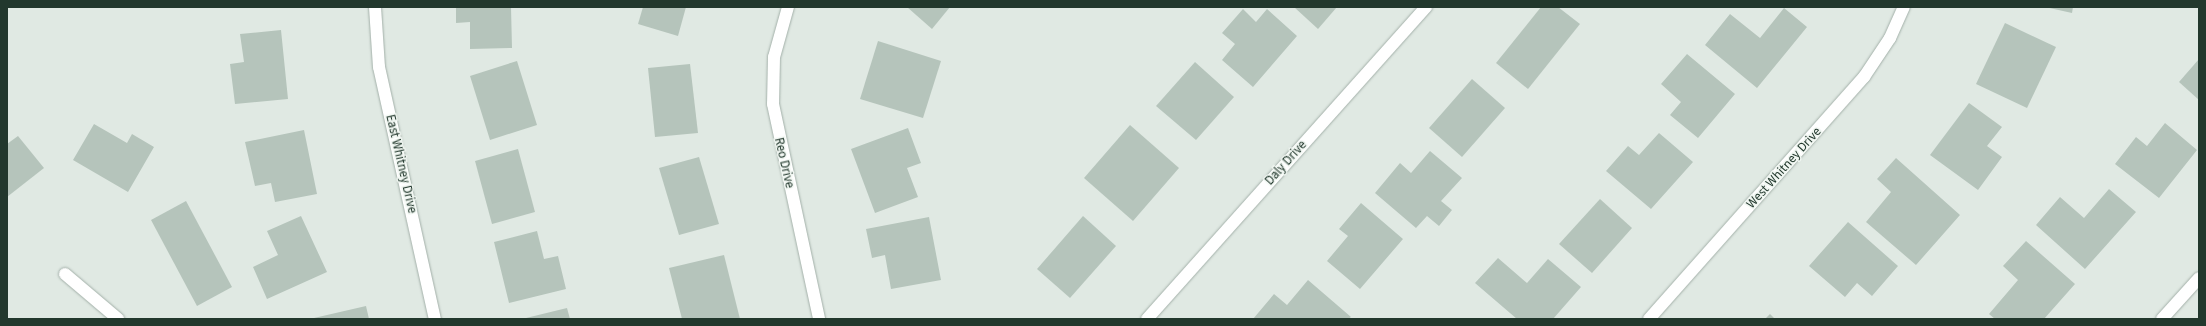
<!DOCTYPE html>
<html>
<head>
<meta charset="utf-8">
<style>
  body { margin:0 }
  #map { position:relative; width:2206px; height:326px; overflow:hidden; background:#e0e9e3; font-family:"Source Sans 3",sans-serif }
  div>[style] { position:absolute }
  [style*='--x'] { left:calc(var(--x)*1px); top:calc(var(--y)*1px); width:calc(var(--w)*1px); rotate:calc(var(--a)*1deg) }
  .building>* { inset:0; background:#b5c4bb }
  .roads { filter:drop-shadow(0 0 1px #a3b0a9) drop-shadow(0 0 1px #a3b0a9) }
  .street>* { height:12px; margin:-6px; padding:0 6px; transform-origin:6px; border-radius:6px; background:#fff }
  span { translate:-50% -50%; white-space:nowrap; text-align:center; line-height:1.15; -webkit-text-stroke:3px #f0f6f1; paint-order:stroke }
  .street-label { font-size:13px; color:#22382d }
  .frame { position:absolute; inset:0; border:8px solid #22382d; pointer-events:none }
</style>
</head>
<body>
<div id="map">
  <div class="building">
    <i style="clip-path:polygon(456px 7px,511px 7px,512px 48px,470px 49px,470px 22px,456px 23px)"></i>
    <i style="clip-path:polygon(643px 7px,686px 7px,678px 36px,638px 24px)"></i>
    <i style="clip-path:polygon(907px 7px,950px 7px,932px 29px)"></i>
    <i style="clip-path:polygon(1294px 7px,1337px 7px,1318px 29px)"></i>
    <i style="clip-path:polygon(1541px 7px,1558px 7px,1580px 24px,1528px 89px,1496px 63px)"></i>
    <i style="clip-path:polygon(2045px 7px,2073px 7px,2072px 13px)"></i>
    <i style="clip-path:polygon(1784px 8px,1807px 27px,1757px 88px,1705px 45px,1730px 14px,1760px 38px)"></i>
    <i style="clip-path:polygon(1243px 9px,1256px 22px,1267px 9px,1297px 36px,1253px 87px,1222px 60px,1235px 44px,1222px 33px)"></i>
    <i style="clip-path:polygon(2005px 23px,2056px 47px,2027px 108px,1976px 84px)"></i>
    <i style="clip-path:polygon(281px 30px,288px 99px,235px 104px,230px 64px,244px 62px,240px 34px)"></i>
    <i style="clip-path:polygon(878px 41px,941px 61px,923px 118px,860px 99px)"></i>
    <i style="clip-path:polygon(1687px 54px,1735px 94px,1698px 138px,1670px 115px,1681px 102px,1661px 84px)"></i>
    <i style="clip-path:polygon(2199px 59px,2199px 100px,2179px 82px)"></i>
    <i style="clip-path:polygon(517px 61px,537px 125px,490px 140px,470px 76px)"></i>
    <i style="clip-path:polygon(1195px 62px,1234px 97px,1196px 140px,1156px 106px)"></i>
    <i style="clip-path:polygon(690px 64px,698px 133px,655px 137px,648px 68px)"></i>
    <i style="clip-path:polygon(1472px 79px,1505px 108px,1462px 157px,1429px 128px)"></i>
    <i style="clip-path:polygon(1969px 103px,2002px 127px,1987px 146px,2002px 157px,1978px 190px,1930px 155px)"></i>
    <i style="clip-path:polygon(2165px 123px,2197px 150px,2159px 198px,2115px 164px,2136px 137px,2147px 146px)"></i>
    <i style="clip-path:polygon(94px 124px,127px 143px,132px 134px,154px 147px,128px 192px,73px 160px)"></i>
    <i style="clip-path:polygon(1130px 125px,1179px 168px,1133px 221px,1084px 178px)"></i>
    <i style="clip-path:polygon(908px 128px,921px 163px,907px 168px,918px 197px,875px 213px,851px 149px)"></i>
    <i style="clip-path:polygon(304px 130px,317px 194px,275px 202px,271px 183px,255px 186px,245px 142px)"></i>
    <i style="clip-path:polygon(1659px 133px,1693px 162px,1651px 209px,1606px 171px,1628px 146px,1639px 155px)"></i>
    <i style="clip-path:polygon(18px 136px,44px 168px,7px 197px,7px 144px)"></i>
    <i style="clip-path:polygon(518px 149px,535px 212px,492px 224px,475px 161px)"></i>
    <i style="clip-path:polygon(1430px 151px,1462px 178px,1441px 201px,1452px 210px,1439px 226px,1427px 216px,1416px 228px,1375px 193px,1400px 163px,1411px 173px)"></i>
    <i style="clip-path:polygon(699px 157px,719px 224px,679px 235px,659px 168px)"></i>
    <i style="clip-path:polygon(1896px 158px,1960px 215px,1916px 265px,1866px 222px,1891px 192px,1877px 179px)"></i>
    <i style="clip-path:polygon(2109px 189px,2136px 212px,2085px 269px,2036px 225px,2060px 197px,2084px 218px)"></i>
    <i style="clip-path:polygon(1600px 199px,1632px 228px,1592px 273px,1559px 244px)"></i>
    <i style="clip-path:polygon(186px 201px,232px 287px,197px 306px,151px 220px)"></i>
    <i style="clip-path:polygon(1361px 203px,1403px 239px,1360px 289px,1327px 261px,1348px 236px,1339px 229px)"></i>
    <i style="clip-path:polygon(301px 216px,327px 272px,267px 299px,253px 267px,278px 255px,267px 231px)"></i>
    <i style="clip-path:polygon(1083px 216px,1116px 246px,1070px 298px,1037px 269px)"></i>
    <i style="clip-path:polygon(929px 217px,941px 280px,891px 289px,885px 255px,872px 258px,866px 229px)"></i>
    <i style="clip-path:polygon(1848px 222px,1898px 266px,1872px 296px,1857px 283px,1845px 297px,1809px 266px)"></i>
    <i style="clip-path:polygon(537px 231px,544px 259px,558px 256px,566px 289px,509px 303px,494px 242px)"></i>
    <i style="clip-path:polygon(2026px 241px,2075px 284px,2044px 319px,1995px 319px,1989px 314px,2018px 280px,2003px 266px)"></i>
    <i style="clip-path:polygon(724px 255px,740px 319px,682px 319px,669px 268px)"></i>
    <i style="clip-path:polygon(1498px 258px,1527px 283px,1548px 259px,1581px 287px,1553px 319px,1517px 319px,1475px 283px)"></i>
    <i style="clip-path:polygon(1308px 280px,1351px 317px,1348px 319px,1253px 319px,1274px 294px,1287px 305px)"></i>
    <i style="clip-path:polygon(366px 306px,369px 319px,314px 319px,314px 318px)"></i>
    <i style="clip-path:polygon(567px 308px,570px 319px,526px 319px,526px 318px)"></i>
    <i style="clip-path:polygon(1770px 314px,1775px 319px,1765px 319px)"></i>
  </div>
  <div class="roads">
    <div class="street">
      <i style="--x:375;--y:7;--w:60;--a:86.2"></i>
      <i style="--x:379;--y:67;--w:258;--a:77.5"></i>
      <i style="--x:788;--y:7;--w:52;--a:105.6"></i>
      <i style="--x:774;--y:57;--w:47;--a:91.2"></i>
      <i style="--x:773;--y:104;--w:220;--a:77.9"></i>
      <i style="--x:65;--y:274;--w:70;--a:40.3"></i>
      <i style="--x:1147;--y:319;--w:419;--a:-48.2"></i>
      <i style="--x:1649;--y:319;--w:324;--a:-48.4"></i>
      <i style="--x:1864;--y:77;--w:47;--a:-56.3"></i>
      <i style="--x:1890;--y:38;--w:34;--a:-66"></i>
      <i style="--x:2162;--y:319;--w:55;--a:-47.9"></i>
    </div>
  </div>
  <div class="street-label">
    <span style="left:784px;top:163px;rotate:77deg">Reo Drive</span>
    <span style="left:1286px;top:163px;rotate:-48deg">Daly Drive</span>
    <span style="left:401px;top:164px;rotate:77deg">East Whitney Drive</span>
    <span style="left:1784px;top:168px;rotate:-48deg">West Whitney Drive</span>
  </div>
  <div class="frame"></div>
</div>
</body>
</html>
